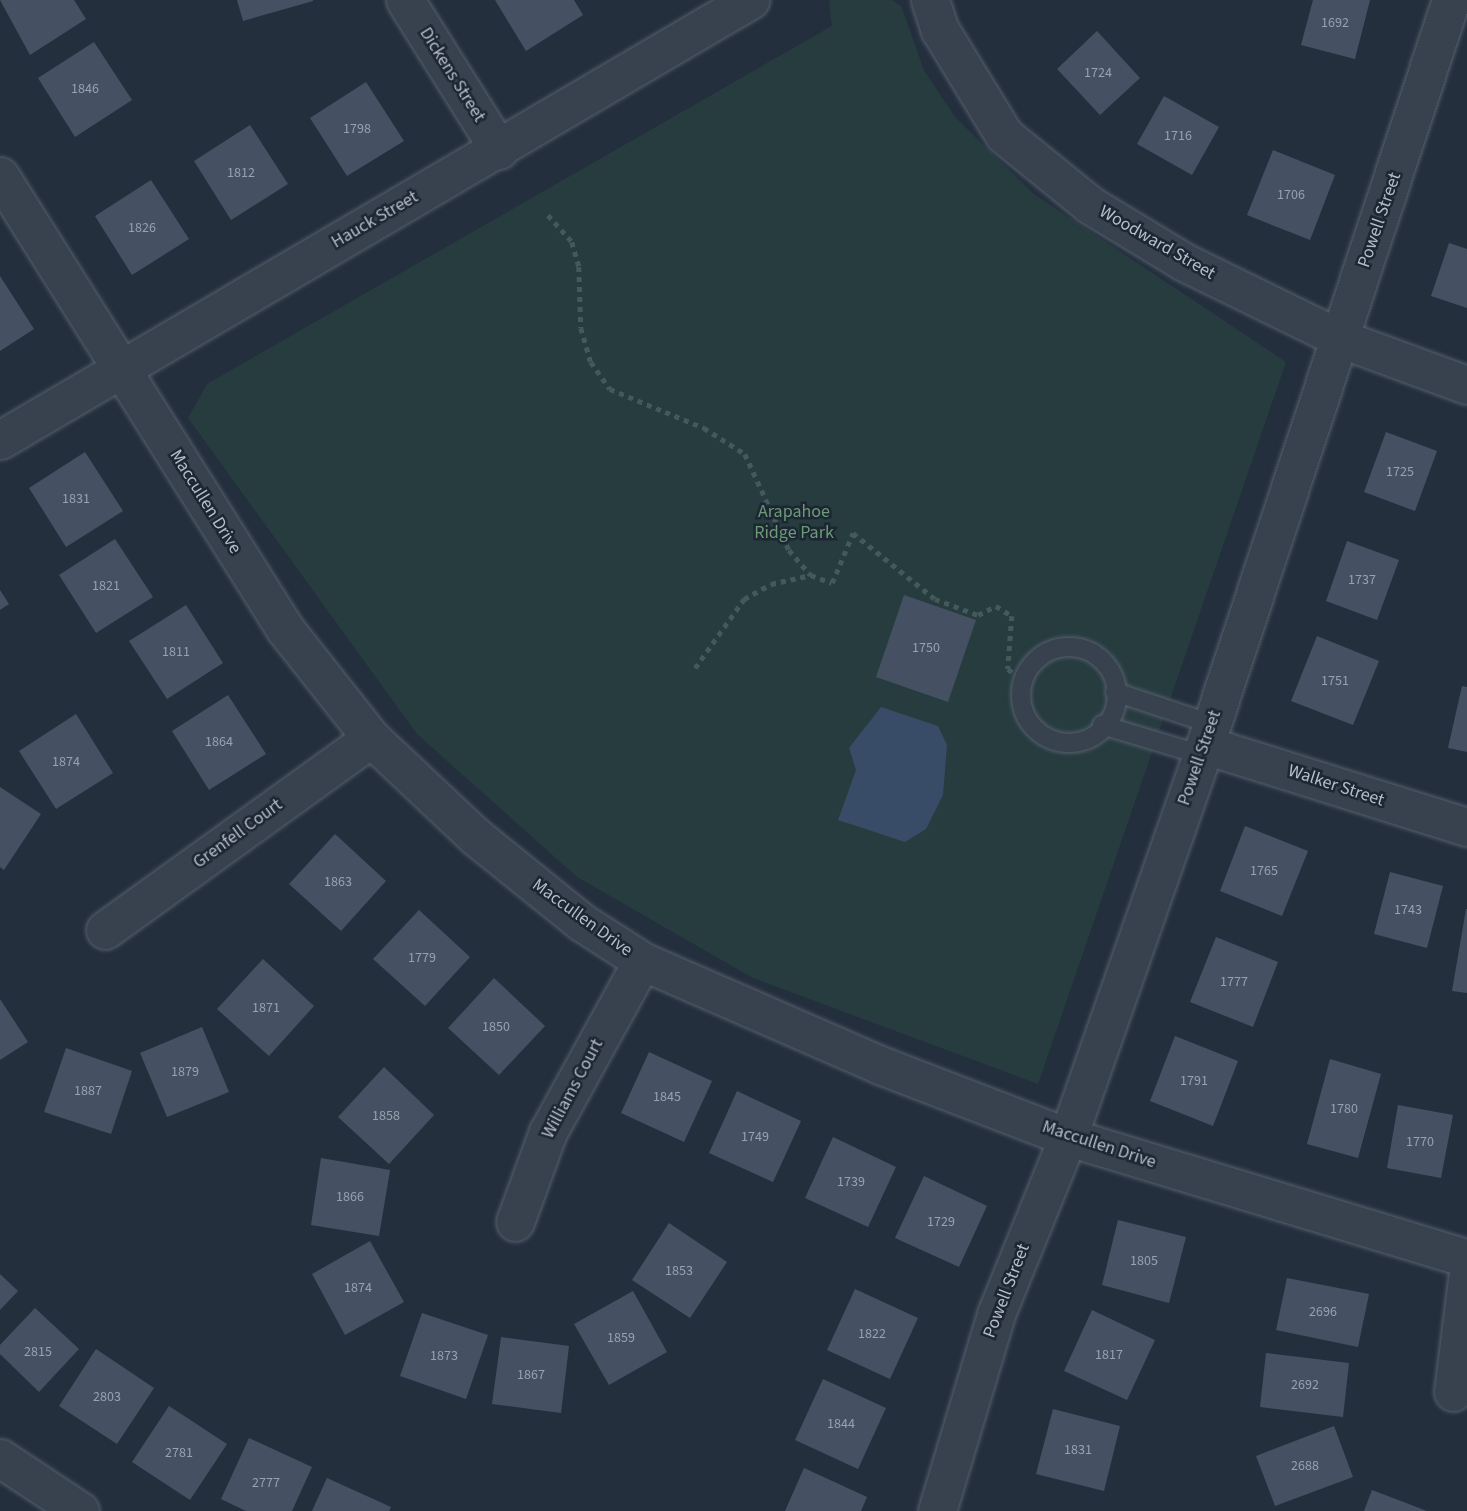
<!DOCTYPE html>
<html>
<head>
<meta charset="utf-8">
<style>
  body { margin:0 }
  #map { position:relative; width:1467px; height:1511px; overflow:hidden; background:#242f3e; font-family:"Source Sans 3",sans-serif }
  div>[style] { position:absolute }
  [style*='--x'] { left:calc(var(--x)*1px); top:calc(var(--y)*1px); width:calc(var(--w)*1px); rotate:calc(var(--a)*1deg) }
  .green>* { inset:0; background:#263c3f }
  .water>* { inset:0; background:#394c67 }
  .building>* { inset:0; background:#455162 }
  .path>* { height:4.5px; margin-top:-2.25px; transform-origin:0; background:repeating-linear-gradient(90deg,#44595c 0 5px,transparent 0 10px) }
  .roads { filter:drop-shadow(0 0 2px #565f6c) drop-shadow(0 0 2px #565f6c) }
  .lane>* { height:18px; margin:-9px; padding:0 9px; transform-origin:9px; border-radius:9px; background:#38414e }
  .lane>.ring { margin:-9px; padding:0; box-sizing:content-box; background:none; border:18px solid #38414e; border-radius:50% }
  .street>* { height:37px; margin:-18.5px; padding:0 18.5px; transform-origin:18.5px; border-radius:18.5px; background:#38414e }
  span { translate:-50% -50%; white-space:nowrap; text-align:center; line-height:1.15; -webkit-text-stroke:5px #1d2633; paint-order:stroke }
  .number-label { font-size:14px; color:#98a1af }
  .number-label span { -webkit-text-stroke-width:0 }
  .street-label { font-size:18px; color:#b4bcc9 }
  .park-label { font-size:18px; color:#6b9a76 }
</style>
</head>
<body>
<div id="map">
  <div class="green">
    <i style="clip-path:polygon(829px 0,892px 0,901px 6px,924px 70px,955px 117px,1034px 194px,1286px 362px,1038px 1084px,753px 978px,577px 877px,417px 734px,188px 418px,207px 384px,832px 26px)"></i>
  </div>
  <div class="water">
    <i style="clip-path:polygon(881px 707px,938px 726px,947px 745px,943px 795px,926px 829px,905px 842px,838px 820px,856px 770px,849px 748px)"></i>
  </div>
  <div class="building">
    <i style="clip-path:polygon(0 0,74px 0,86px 19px,30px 55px)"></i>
    <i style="clip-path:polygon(237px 0,313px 0,313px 1px,243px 21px)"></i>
    <i style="clip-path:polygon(495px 0,574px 0,583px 15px,526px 51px)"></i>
    <i style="clip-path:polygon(1313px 0,1370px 0,1355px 59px,1301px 45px)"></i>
    <i style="clip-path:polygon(1097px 31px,1140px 78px,1100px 115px,1057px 69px)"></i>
    <i style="clip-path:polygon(94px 42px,132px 100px,75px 137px,38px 78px)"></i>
    <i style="clip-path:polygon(366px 82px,404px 141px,347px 176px,310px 118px)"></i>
    <i style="clip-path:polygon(1164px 96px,1219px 127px,1192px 175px,1137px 144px)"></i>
    <i style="clip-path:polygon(250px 125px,288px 184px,231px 220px,194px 161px)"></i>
    <i style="clip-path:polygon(1273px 150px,1335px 175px,1310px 240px,1247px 215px)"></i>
    <i style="clip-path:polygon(151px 180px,189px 239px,132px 275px,95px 216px)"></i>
    <i style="clip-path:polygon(1449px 243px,1467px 249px,1467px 308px,1431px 296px)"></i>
    <i style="clip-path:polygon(0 276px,34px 329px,0 351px)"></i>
    <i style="clip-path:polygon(1386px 432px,1437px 451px,1415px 511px,1364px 492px)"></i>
    <i style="clip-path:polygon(85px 452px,123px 511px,66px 547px,29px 488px)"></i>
    <i style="clip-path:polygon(115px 539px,153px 597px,96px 633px,59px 575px)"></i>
    <i style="clip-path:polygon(1347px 541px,1399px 560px,1377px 620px,1326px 601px)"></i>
    <i style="clip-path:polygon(0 590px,9px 604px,0 610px)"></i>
    <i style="clip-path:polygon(904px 595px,976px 620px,948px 702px,876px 677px)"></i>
    <i style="clip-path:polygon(186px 605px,223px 663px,167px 699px,129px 641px)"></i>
    <i style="clip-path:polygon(1317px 636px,1379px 661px,1353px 725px,1291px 701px)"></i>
    <i style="clip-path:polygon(1462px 686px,1467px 687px,1467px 752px,1448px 748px)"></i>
    <i style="clip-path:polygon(228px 695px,266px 754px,209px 790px,172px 731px)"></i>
    <i style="clip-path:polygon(76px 714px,113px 773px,56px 809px,19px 751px)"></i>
    <i style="clip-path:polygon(0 787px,41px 814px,4px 870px,0 867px)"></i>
    <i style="clip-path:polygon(1245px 826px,1308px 851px,1282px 916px,1220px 891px)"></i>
    <i style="clip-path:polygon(335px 834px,386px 881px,341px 931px,289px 884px)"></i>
    <i style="clip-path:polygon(1390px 872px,1443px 886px,1427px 948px,1374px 934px)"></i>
    <i style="clip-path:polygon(1466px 909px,1467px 909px,1467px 993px,1452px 991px)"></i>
    <i style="clip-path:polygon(419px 910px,470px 957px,425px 1006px,373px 959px)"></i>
    <i style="clip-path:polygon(1216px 937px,1278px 962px,1253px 1027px,1190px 1002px)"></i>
    <i style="clip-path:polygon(263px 959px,314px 1006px,269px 1056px,217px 1009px)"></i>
    <i style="clip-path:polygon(494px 978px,545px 1026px,499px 1075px,448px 1028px)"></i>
    <i style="clip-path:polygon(0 999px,28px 1042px,0 1060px)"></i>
    <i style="clip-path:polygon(202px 1027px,229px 1092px,167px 1117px,140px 1053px)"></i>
    <i style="clip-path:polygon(1175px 1036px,1238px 1061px,1213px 1126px,1150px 1101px)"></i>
    <i style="clip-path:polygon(66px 1048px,132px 1071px,111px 1134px,44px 1112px)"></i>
    <i style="clip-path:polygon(649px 1052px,712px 1081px,684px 1142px,621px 1113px)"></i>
    <i style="clip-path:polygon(1330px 1059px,1381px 1074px,1358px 1158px,1307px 1144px)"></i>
    <i style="clip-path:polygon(384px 1067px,434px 1115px,389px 1164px,338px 1117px)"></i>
    <i style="clip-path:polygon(737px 1091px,801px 1121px,773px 1182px,709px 1153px)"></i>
    <i style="clip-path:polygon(1398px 1105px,1453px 1115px,1441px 1178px,1387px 1168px)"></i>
    <i style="clip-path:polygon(833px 1137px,896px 1167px,868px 1227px,805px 1198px)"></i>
    <i style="clip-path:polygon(321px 1158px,390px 1170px,379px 1236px,311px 1225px)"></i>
    <i style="clip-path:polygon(924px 1176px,987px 1206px,959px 1267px,895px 1238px)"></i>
    <i style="clip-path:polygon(1118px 1220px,1186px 1237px,1169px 1303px,1102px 1285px)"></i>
    <i style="clip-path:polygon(669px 1223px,727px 1262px,690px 1318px,632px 1280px)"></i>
    <i style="clip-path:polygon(370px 1241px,404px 1302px,345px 1335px,312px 1274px)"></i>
    <i style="clip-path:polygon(0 1274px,18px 1291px,0 1310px)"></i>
    <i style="clip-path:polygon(1287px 1278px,1369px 1294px,1358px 1347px,1276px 1330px)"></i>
    <i style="clip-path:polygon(855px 1289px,918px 1318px,890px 1379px,827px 1350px)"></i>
    <i style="clip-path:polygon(633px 1291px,667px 1352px,609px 1385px,574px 1324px)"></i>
    <i style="clip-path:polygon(35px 1308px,79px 1349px,39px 1392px,0 1354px,0 1345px)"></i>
    <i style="clip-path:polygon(1092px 1310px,1155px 1340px,1127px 1400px,1064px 1371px)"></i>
    <i style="clip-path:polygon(422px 1313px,488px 1335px,466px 1399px,400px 1376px)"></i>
    <i style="clip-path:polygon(501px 1337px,569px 1346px,561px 1413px,492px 1404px)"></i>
    <i style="clip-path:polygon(96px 1349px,154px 1388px,117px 1444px,59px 1406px)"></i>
    <i style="clip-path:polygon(1266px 1353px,1349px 1363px,1343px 1417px,1260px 1407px)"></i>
    <i style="clip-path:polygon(823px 1379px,886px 1408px,858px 1469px,795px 1440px)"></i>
    <i style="clip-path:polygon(169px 1406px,227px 1444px,190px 1500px,132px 1462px)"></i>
    <i style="clip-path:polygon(1053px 1409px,1120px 1426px,1104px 1491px,1036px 1474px)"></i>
    <i style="clip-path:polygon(1334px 1426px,1353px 1477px,1275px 1506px,1256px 1456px)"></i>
    <i style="clip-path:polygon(249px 1438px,312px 1467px,292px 1511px,246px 1511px,221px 1499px)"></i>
    <i style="clip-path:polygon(804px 1468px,867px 1497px,861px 1511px,785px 1511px)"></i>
    <i style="clip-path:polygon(327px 1478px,391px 1507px,389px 1511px,312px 1511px)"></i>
    <i style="clip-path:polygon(1372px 1490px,1427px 1511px,1364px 1511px)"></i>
  </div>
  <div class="path">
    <i style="--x:548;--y:215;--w:36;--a:48"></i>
    <i style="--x:572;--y:242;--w:26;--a:74"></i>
    <i style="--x:579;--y:267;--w:61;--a:88.1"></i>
    <i style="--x:581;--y:328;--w:35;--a:74"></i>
    <i style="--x:591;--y:362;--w:33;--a:55"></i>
    <i style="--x:610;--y:389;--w:102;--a:22.5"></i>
    <i style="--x:704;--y:428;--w:49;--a:32.4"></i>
    <i style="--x:745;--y:454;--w:106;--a:65.4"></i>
    <i style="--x:789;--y:550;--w:33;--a:49"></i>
    <i style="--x:811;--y:575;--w:22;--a:21"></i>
    <i style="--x:832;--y:583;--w:54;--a:-67.2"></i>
    <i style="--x:853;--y:533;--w:105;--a:38.8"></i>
    <i style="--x:935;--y:599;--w:46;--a:20.4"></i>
    <i style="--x:978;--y:615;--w:20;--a:-27"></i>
    <i style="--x:996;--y:606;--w:19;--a:32"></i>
    <i style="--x:1012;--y:616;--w:53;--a:94.3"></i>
    <i style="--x:1008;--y:669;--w:22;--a:36"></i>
    <i style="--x:695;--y:668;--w:85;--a:-54.6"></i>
    <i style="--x:744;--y:599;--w:31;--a:-29"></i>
    <i style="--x:771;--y:584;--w:41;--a:-12.7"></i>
  </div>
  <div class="roads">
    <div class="lane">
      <i class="ring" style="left:1021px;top:647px;width:78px;height:78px"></i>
      <i style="--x:1115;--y:692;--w:102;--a:18.3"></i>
      <i style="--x:1102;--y:725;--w:104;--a:16.7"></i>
    </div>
    <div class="street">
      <i style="--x:405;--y:0;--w:177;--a:57.9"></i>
      <i style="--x:930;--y:0;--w:32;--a:72"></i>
      <i style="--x:940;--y:30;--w:123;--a:58.6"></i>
      <i style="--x:1004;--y:135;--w:111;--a:39.1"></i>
      <i style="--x:1090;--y:205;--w:110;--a:31.2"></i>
      <i style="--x:1184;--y:262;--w:173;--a:26.1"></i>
      <i style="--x:1339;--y:338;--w:136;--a:20.2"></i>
      <i style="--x:0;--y:176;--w:535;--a:57.82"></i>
      <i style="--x:285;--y:629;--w:139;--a:51.7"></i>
      <i style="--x:371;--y:738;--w:143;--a:43.3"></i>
      <i style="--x:475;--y:836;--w:139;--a:38.9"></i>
      <i style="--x:583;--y:923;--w:70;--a:32.8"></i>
      <i style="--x:642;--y:961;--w:260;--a:23.6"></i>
      <i style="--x:880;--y:1065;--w:201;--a:21"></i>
      <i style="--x:1068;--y:1137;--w:417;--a:16.9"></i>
      <i style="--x:0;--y:440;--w:870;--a:-30.4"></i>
      <i style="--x:1205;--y:745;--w:275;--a:17.4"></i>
      <i style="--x:105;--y:930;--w:328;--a:-35.8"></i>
      <i style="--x:515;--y:1222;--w:96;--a:-69.9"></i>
      <i style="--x:548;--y:1132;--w:195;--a:-61.2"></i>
      <i style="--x:1453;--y:1392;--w:114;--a:-82.9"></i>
      <i style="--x:0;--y:1458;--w:96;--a:33.5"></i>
      <i style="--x:937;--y:1511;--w:206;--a:-73.3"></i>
      <i style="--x:996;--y:1314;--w:191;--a:-67.9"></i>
      <i style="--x:1068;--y:1137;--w:415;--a:-70.7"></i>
      <i style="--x:1205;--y:745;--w:785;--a:-71.73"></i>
    </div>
  </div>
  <div class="number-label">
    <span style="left:1335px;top:23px">1692</span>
    <span style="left:1098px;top:73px">1724</span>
    <span style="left:85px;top:89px">1846</span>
    <span style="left:357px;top:129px">1798</span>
    <span style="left:1178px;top:136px">1716</span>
    <span style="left:241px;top:173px">1812</span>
    <span style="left:1291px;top:195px">1706</span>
    <span style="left:142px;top:228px">1826</span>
    <span style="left:1400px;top:472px">1725</span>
    <span style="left:76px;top:499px">1831</span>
    <span style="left:1362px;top:580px">1737</span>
    <span style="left:106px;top:586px">1821</span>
    <span style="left:926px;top:648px">1750</span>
    <span style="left:176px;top:652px">1811</span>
    <span style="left:1335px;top:681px">1751</span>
    <span style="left:219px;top:742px">1864</span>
    <span style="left:66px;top:762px">1874</span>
    <span style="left:1264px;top:871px">1765</span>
    <span style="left:338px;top:882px">1863</span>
    <span style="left:1408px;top:910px">1743</span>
    <span style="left:422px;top:958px">1779</span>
    <span style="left:1234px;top:982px">1777</span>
    <span style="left:266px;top:1008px">1871</span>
    <span style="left:496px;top:1027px">1850</span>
    <span style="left:185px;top:1072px">1879</span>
    <span style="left:1194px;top:1081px">1791</span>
    <span style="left:88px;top:1091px">1887</span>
    <span style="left:667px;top:1097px">1845</span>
    <span style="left:1344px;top:1109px">1780</span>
    <span style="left:386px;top:1116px">1858</span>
    <span style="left:755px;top:1137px">1749</span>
    <span style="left:1420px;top:1142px">1770</span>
    <span style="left:851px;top:1182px">1739</span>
    <span style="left:350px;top:1197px">1866</span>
    <span style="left:941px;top:1222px">1729</span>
    <span style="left:1144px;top:1261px">1805</span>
    <span style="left:679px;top:1271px">1853</span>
    <span style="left:358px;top:1288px">1874</span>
    <span style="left:1323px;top:1312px">2696</span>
    <span style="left:872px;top:1334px">1822</span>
    <span style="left:621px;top:1338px">1859</span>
    <span style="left:38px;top:1352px">2815</span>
    <span style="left:1109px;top:1355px">1817</span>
    <span style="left:444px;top:1356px">1873</span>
    <span style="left:531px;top:1375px">1867</span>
    <span style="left:1305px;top:1385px">2692</span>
    <span style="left:107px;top:1397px">2803</span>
    <span style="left:841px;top:1424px">1844</span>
    <span style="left:1078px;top:1450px">1831</span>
    <span style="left:179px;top:1453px">2781</span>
    <span style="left:1305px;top:1466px">2688</span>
    <span style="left:266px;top:1483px">2777</span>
  </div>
  <div class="street-label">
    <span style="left:452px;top:75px;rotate:58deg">Dickens Street</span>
    <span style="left:375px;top:220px;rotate:-30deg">Hauck Street</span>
    <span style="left:1380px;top:220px;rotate:-71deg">Powell Street</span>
    <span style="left:1157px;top:243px;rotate:30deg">Woodward Street</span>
    <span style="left:205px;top:502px;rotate:58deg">Maccullen Drive</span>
    <span style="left:1200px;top:758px;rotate:-71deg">Powell Street</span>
    <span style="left:1336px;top:786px;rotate:18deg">Walker Street</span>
    <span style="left:238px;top:834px;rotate:-36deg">Grenfell Court</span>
    <span style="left:582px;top:918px;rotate:36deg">Maccullen Drive</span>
    <span style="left:573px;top:1089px;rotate:-62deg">Williams Court</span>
    <span style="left:1099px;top:1145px;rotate:18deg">Maccullen Drive</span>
    <span style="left:1007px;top:1291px;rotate:-69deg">Powell Street</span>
  </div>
  <div class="park-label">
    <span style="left:794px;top:523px">Arapahoe<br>Ridge Park</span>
  </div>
</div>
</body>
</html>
